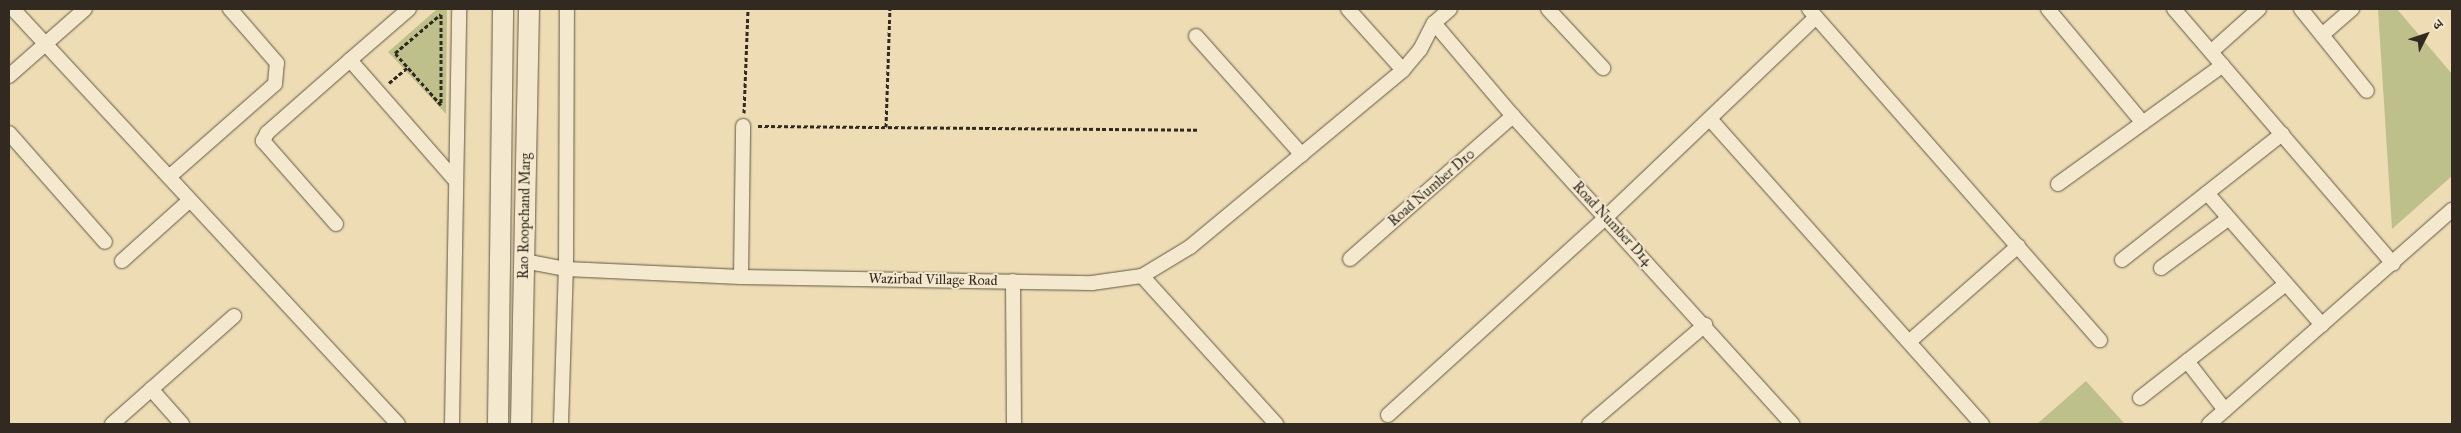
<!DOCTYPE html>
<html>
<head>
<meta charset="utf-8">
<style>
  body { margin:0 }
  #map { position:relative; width:2461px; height:433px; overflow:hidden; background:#eeddb4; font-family:"IM FELL Great Primer","Noto Serif Devanagari",serif }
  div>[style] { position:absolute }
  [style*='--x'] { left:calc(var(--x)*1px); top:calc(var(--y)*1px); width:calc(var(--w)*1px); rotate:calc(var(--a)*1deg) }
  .green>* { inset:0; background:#bdc08a }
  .path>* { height:3px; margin-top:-1.5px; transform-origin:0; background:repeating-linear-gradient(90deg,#322a20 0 4px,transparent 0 6.5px) }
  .roads { filter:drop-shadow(0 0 1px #615745) drop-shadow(0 0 1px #615745) }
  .minor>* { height:14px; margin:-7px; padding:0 7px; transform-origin:7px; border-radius:7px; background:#f4e9ce }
  .secondary>* { height:20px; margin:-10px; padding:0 10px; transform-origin:10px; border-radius:10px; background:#f4e9ce }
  span { translate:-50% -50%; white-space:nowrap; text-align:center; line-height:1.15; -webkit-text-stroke:4px #f4e9ce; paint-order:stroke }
  .street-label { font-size:14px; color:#322a20 }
  .frame { position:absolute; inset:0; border:10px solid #322a20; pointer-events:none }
  .north { position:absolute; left:2401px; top:10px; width:50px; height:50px; -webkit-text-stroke:4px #f4e9ce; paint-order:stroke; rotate:49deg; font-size:14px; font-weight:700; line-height:20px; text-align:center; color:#322a20 }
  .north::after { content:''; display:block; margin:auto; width:18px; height:22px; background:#322a20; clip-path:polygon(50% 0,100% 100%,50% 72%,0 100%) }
</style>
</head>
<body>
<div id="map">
  <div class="green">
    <i style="clip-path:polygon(437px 9px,447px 9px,446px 114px,388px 52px)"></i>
    <i style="clip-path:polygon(2378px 9px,2397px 9px,2452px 74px,2452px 176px,2392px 229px)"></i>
    <i style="clip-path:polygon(2086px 381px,2125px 424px,2037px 424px)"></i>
  </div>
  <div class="path">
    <i style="--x:441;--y:14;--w:91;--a:90"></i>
    <i style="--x:441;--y:105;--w:69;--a:-131.5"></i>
    <i style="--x:395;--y:53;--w:60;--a:-40.3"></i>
    <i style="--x:389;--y:83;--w:25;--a:-40"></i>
    <i style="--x:744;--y:113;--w:104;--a:-87.8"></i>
    <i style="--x:758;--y:126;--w:442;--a:0.5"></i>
    <i style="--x:886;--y:127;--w:118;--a:-88.1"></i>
  </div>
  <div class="roads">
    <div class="minor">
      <i style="--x:13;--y:9;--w:566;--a:47.15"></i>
      <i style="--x:409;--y:9;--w:78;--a:139.2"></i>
      <i style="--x:350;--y:60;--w:161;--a:48.8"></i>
      <i style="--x:1348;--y:9;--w:82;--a:48"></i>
      <i style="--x:1548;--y:9;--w:81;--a:47"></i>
      <i style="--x:1809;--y:9;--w:441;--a:48.7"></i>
      <i style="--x:2048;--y:9;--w:148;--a:50.2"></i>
      <i style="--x:2174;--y:9;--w:336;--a:49.3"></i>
      <i style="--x:2301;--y:9;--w:105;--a:51.2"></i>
      <i style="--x:1434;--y:23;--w:122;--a:49.7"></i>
      <i style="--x:1513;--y:116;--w:416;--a:47.8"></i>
      <i style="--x:2322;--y:35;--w:40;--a:-41"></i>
      <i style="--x:1196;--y:36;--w:159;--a:48.3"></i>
      <i style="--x:2212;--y:51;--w:63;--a:-41.8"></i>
      <i style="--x:9;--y:76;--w:101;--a:-41.4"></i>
      <i style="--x:1710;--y:119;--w:409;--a:48.3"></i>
      <i style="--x:9;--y:133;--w:145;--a:48.6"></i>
      <i style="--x:169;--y:177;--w:141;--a:-41.3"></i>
      <i style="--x:275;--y:84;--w:21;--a:-85"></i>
      <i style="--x:277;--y:63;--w:72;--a:-131"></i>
      <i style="--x:2058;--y:184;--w:203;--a:-35.8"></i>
      <i style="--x:2207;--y:193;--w:175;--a:48.9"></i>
      <i style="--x:336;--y:224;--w:111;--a:-131.3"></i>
      <i style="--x:263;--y:141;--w:9;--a:-63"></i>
      <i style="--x:267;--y:133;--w:111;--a:-41.3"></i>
      <i style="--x:1350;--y:259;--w:217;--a:-41.3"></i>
      <i style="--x:2122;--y:260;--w:204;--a:-38.2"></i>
      <i style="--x:122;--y:261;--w:91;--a:-41.9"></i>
      <i style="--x:524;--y:261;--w:43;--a:10.8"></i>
      <i style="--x:566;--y:269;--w:175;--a:2.6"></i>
      <i style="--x:741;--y:277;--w:351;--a:1"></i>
      <i style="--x:1092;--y:283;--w:50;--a:-8"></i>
      <i style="--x:1142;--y:276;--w:56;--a:-31.1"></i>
      <i style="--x:1190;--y:247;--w:277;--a:-39.7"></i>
      <i style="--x:1403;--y:70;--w:26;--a:-50"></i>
      <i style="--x:1420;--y:50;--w:30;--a:-63"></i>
      <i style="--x:1434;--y:23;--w:21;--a:-41"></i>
      <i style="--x:2161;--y:268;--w:84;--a:-36.3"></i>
      <i style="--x:1142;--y:276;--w:200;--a:47.8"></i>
      <i style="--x:741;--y:277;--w:151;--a:-89.2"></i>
      <i style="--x:1013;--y:281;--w:143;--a:89.6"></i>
      <i style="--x:1910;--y:341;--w:144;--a:-41.3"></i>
      <i style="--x:2187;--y:361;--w:62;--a:52.2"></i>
      <i style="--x:151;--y:389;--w:47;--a:48.5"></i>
      <i style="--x:2140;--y:398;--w:185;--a:-38"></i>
      <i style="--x:1388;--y:415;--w:293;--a:-42.2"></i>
      <i style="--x:1605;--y:218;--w:291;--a:-43.6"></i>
      <i style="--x:112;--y:424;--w:163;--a:-41.5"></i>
      <i style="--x:452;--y:424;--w:415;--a:-89"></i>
      <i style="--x:561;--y:424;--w:155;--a:-88.2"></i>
      <i style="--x:566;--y:269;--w:260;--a:-89.8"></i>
      <i style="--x:1589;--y:424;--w:153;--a:-40.5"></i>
      <i style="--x:2209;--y:424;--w:324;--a:-41.4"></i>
    </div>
    <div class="secondary">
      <i style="--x:498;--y:424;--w:415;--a:-89.3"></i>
      <i style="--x:521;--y:424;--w:415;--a:-88.9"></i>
    </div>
  </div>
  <div class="street-label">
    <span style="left:1432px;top:188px;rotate:-41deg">Road Number D10</span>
    <span style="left:525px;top:216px;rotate:-89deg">Rao Roopchand Marg</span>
    <span style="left:1612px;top:224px;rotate:47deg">Road Number D14</span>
    <span style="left:933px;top:280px;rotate:1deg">Wazirbad Village Road</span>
  </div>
  <div class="frame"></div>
  <div class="north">उ</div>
</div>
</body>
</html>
